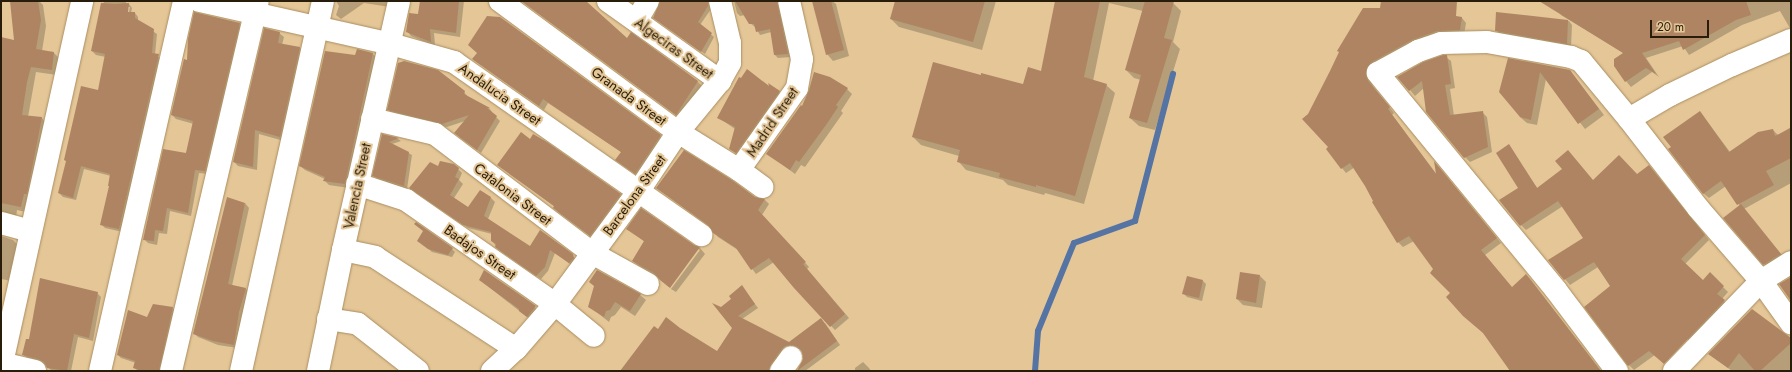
<!DOCTYPE html>
<html>
<head>
<meta charset="utf-8">
<style>
  body { margin:0 }
  #map { position:relative; width:1792px; height:372px; overflow:hidden; background:#e4c697; font-family:Jost,sans-serif }
  div>[style] { position:absolute }
  [style*='--x'] { left:calc(var(--x)*1px); top:calc(var(--y)*1px); width:calc(var(--w)*1px); rotate:calc(var(--a)*1deg) }
  .shadow>* { inset:0; background:#0003 }
  .stream>* { height:6px; margin:-3px; padding:0 3px; transform-origin:3px; border-radius:3px; background:#5574a4 }
  .building>* { inset:0; background:#af8463 }
  .roads { filter:drop-shadow(0 0 1px #aa8e61) drop-shadow(0 0 1px #aa8e61) }
  .minor>* { height:22px; margin:-11px; padding:0 11px; transform-origin:11px; border-radius:11px; background:#fff }
  span { translate:-50% -50%; white-space:nowrap; text-align:center; line-height:1.15; -webkit-text-stroke:4px #e4c697; paint-order:stroke }
  .street-label { font-size:14px; color:#281d0a }
  .frame { position:absolute; inset:0; border:2px solid #281d0a; pointer-events:none }
  .scale { position:absolute; left:1650px; top:20px; width:59px; height:18px; box-sizing:border-box; border:2px solid #281d0a; border-top:0; padding-left:5px; font-size:12px; line-height:14px; white-space:nowrap; color:#281d0a; -webkit-text-stroke:3px #e4c697; paint-order:stroke }
</style>
</head>
<body>
<div id="map">
  <div class="shadow">
    <i style="clip-path:polygon(11px 1px,39px 1px,43px 5px,46px 26px,42px 51px,54px 53px,59px 58px,57px 75px,36px 72px,28px 117px,42px 118px,47px 124px,26px 212px,17px 210px,16px 218px,1px 217px,1px 38px,15px 41px)"></i>
    <i style="clip-path:polygon(evenodd,105px 1px,126px 1px,126px 4px,129px 4px,132px 8px,131px 13px,135px 13px,138px 17px,138px 21px,157px 34px,155px 55px,162px 59px,123px 232px,105px 228px,101px 224px,110px 187px,111px 176px,84px 169px,76px 200px,63px 197px,59px 193px,67px 162px,65px 160px,99px 91px,106px 57px,96px 55px,92px 51px,101px 6px,105px 1px,128px 7px,130px 7px,128px 17px,128px 7px)"></i>
    <i style="clip-path:polygon(336px 1px,393px 1px,390px 7px,364px 3px,341px 19px,336px 15px,339px 6px)"></i>
    <i style="clip-path:polygon(421px 1px,464px 1px,460px 37px,434px 33px,435px 46px,411px 36px,407px 31px,418px 15px)"></i>
    <i style="clip-path:polygon(522px 1px,583px 1px,627px 39px,697px 81px,702px 86px,681px 119px)"></i>
    <i style="clip-path:polygon(660px 1px,711px 1px,711px 9px,700px 25px,714px 37px,705px 54px,657px 20px)"></i>
    <i style="clip-path:polygon(734px 1px,781px 1px,791px 57px,778px 58px,775px 55px,771px 32px,760px 35px,755px 27px,750px 23px,745px 15px,740px 16px,737px 13px)"></i>
    <i style="clip-path:polygon(820px 1px,832px 1px,836px 4px,849px 56px,833px 61px,827px 54px)"></i>
    <i style="clip-path:polygon(896px 1px,996px 1px,982px 50px,899px 27px,891px 19px)"></i>
    <i style="clip-path:polygon(1056px 1px,1166px 1px,1173px 3px,1181px 11px,1173px 42px,1180px 49px,1155px 130px,1139px 126px,1130px 118px,1141px 80px,1134px 78px,1126px 70px,1143px 11px,1109px 3px,1093px 81px,1106px 85px,1115px 93px,1084px 204px,1045px 193px,1044px 195px,1008px 185px,1003px 180px,966px 170px,958px 161px,959px 156px,921px 145px,913px 137px,981px 76px,1024px 85px,1042px 72px)"></i>
    <i style="clip-path:polygon(1554px 1px,1791px 1px,1791px 30px,1780px 11px,1742px 25px,1689px 55px,1683px 46px,1646px 58px,1659px 77px,1652px 72px,1631px 87px,1626px 81px,1627px 55px,1561px 15px)"></i>
    <i style="clip-path:polygon(1380px 9px,1462px 18px,1466px 23px,1464px 35px,1370px 79px,1373px 86px,1394px 113px,1392px 115px,1438px 176px,1439px 167px,1501px 243px,1485px 255px,1512px 288px,1526px 275px,1531px 280px,1601px 371px,1510px 371px,1502px 356px,1451px 293px,1414px 241px,1403px 247px,1398px 242px,1373px 202px,1375px 201px,1355px 167px,1346px 173px,1342px 168px,1309px 115px)"></i>
    <i style="clip-path:polygon(1497px 13px,1569px 21px,1572px 25px,1571px 47px,1500px 34px,1496px 30px)"></i>
    <i style="clip-path:polygon(240px 24px,243px 28px,209px 174px,199px 173px,191px 216px,170px 211px,167px 234px,159px 233px,157px 245px,148px 243px,144px 239px,186px 154px,194px 124px,176px 119px,172px 115px,188px 61px)"></i>
    <i style="clip-path:polygon(279px 33px,284px 37px,282px 45px,300px 48px,304px 52px,284px 141px,259px 134px,257px 170px,238px 166px,234px 162px)"></i>
    <i style="clip-path:polygon(373px 54px,377px 58px,349px 188px,329px 185px,325px 181px,325px 179px,305px 170px,300px 166px,356px 56px)"></i>
    <i style="clip-path:polygon(1446px 57px,1451px 61px,1455px 88px,1450px 89px,1454px 116px,1482px 112px,1487px 117px,1492px 152px,1470px 162px,1465px 157px,1424px 88px,1415px 96px,1399px 77px)"></i>
    <i style="clip-path:polygon(473px 59px,660px 136px,665px 140px,640px 177px,621px 164px,621px 152px,548px 103px,544px 110px)"></i>
    <i style="clip-path:polygon(1509px 60px,1570px 71px,1604px 115px,1585px 129px,1546px 79px,1537px 125px,1527px 123px,1520px 117px)"></i>
    <i style="clip-path:polygon(771px 89px,779px 92px,784px 96px,741px 157px,730px 149px,735px 129px,719px 118px)"></i>
    <i style="clip-path:polygon(847px 89px,852px 94px,841px 111px,843px 113px,805px 167px,801px 165px,795px 174px,767px 153px,803px 107px)"></i>
    <i style="clip-path:polygon(464px 92px,468px 97px,489px 108px,492px 112px,491px 112px,500px 121px,481px 153px,459px 137px,465px 121px,447px 127px,392px 114px,388px 109px)"></i>
    <i style="clip-path:polygon(1700px 112px,1730px 152px,1773px 130px,1778px 135px,1791px 127px,1791px 183px,1744px 209px,1786px 260px,1770px 270px,1764px 264px,1740px 206px,1726px 186px,1709px 198px,1703px 193px)"></i>
    <i style="clip-path:polygon(383px 135px,398px 139px,401px 141px,392px 144px,412px 155px,407px 189px,377px 179px,374px 176px)"></i>
    <i style="clip-path:polygon(1508px 146px,1538px 189px,1637px 175px,1653px 171px,1709px 240px,1685px 264px,1703px 281px,1710px 274px,1728px 292px,1722px 299px,1729px 306px,1693px 343px,1639px 305px,1663px 349px,1634px 370px,1629px 365px,1612px 286px,1598px 267px,1570px 285px,1549px 260px,1584px 239px,1563px 206px,1526px 230px,1518px 222px,1519px 188px)"></i>
    <i style="clip-path:polygon(499px 165px,620px 195px,624px 199px,594px 239px,558px 212px,555px 207px)"></i>
    <i style="clip-path:polygon(439px 167px,458px 169px,462px 173px,459px 180px,463px 184px,454px 198px,469px 208px,480px 192px,491px 198px,495px 202px,488px 219px,530px 247px,541px 231px,576px 259px,574px 267px,555px 253px,548px 271px,541px 279px,500px 251px,492px 241px,492px 234px,468px 228px,410px 188px)"></i>
    <i style="clip-path:polygon(657px 188px,765px 200px,769px 204px,762px 215px,809px 267px,807px 269px,849px 318px,835px 330px,795px 288px,774px 262px,756px 274px,738px 250px,718px 237px,710px 227px)"></i>
    <i style="clip-path:polygon(245px 203px,249px 208px,232px 286px,246px 289px,250px 293px,238px 348px,218px 345px,198px 337px,194px 333px)"></i>
    <i style="clip-path:polygon(628px 229px,693px 246px,700px 248px,705px 254px,676px 292px,671px 289px,700px 250px,698px 249px,669px 287px,658px 277px,639px 266px,633px 261px,645px 242px)"></i>
    <i style="clip-path:polygon(424px 231px,452px 249px,455px 252px,452px 257px,432px 252px,420px 242px)"></i>
    <i style="clip-path:polygon(1px 236px,13px 240px,19px 246px,12px 281px,1px 279px)"></i>
    <i style="clip-path:polygon(484px 271px,541px 312px,532px 321px,480px 280px)"></i>
    <i style="clip-path:polygon(1260px 276px,1266px 282px,1262px 308px,1243px 305px,1237px 299px)"></i>
    <i style="clip-path:polygon(1203px 281px,1206px 284px,1202px 301px,1187px 297px,1184px 294px)"></i>
    <i style="clip-path:polygon(742px 287px,758px 308px,742px 319px,789px 343px,825px 323px,840px 345px,805px 371px,798px 371px,804px 359px,802px 350px,796px 348px,774px 371px,621px 371px,658px 330px,679px 329px,718px 352px,733px 328px,721px 308px,732px 299px)"></i>
    <i style="clip-path:polygon(97px 293px,101px 297px,93px 341px,78px 337px,71px 371px,52px 371px,43px 363px,28px 359px,24px 355px,30px 340px)"></i>
    <i style="clip-path:polygon(640px 295px,646px 300px,635px 316px,621px 307px,615px 315px,611px 317px,609px 322px,589px 306px)"></i>
    <i style="clip-path:polygon(173px 308px,176px 311px,162px 371px,138px 371px,135px 368px,136px 363px,121px 358px,118px 355px,148px 318px)"></i>
    <i style="clip-path:polygon(1791px 340px,1791px 371px,1732px 371px,1709px 354px)"></i>
    <i style="clip-path:polygon(863px 362px,869px 368px,871px 371px,855px 371px,855px 368px)"></i>
  </div>
  <div class="stream">
    <i style="--x:1035;--y:371;--w:40;--a:-85.7"></i>
    <i style="--x:1038;--y:331;--w:95;--a:-67.8"></i>
    <i style="--x:1074;--y:243;--w:65;--a:-19.8"></i>
    <i style="--x:1135;--y:221;--w:152;--a:-75.5"></i>
  </div>
  <div class="building">
    <i style="clip-path:polygon(10px 1px,38px 1px,41px 20px,36px 49px,54px 52px,52px 70px,31px 67px,27px 82px,22px 115px,42px 117px,27px 194px,24px 194px,21px 207px,1px 203px,1px 37px,14px 40px)"></i>
    <i style="clip-path:polygon(420px 1px,459px 1px,456px 33px,430px 29px,431px 42px,406px 32px,409px 13px,418px 14px)"></i>
    <i style="clip-path:polygon(521px 1px,586px 1px,627px 38px,631px 32px,698px 81px,676px 115px)"></i>
    <i style="clip-path:polygon(660px 1px,708px 1px,708px 6px,698px 22px,712px 33px,701px 52px,653px 18px)"></i>
    <i style="clip-path:polygon(735px 1px,777px 1px,788px 54px,774px 55px,770px 29px,756px 32px,754px 24px,749px 24px)"></i>
    <i style="clip-path:polygon(812px 1px,831px 1px,844px 50px,826px 55px)"></i>
    <i style="clip-path:polygon(895px 1px,985px 1px,973px 42px,890px 19px)"></i>
    <i style="clip-path:polygon(1055px 1px,1100px 1px,1084px 77px,1107px 84px,1075px 196px,1036px 185px,1036px 187px,999px 177px,1000px 173px,957px 162px,960px 150px,912px 137px,933px 62px,981px 75px,981px 73px,1023px 84px,1028px 67px,1041px 71px)"></i>
    <i style="clip-path:polygon(1145px 1px,1174px 1px,1164px 38px,1172px 40px,1147px 123px,1129px 118px,1141px 75px,1125px 70px)"></i>
    <i style="clip-path:polygon(1381px 1px,1457px 1px,1456px 16px,1462px 17px,1460px 30px,1437px 31px,1412px 40px,1372px 62px,1367px 68px,1366px 75px,1368px 81px,1390px 107px,1388px 109px,1436px 174px,1434px 161px,1497px 238px,1481px 250px,1512px 287px,1526px 274px,1601px 371px,1510px 371px,1483px 333px,1463px 316px,1446px 297px,1450px 293px,1430px 273px,1433px 269px,1409px 236px,1397px 243px,1372px 202px,1373px 201px,1365px 186px,1350px 163px,1341px 169px,1326px 149px,1328px 147px,1302px 119px,1308px 114px,1330px 71px,1339px 52px,1337px 51px,1363px 8px,1380px 8px)"></i>
    <i style="clip-path:polygon(1539px 1px,1746px 1px,1751px 15px,1736px 20px,1683px 50px,1679px 41px,1642px 53px,1656px 74px,1646px 68px,1625px 82px,1614px 66px,1614px 59px,1623px 53px)"></i>
    <i style="clip-path:polygon(101px 3px,115px 4px,129px 3px,128px 12px,135px 12px,135px 18px,154px 29px,152px 53px,159px 54px,119px 229px,100px 225px,109px 186px,108px 186px,110px 174px,81px 166px,73px 198px,58px 193px,66px 161px,64px 160px,81px 86px,98px 90px,105px 54px,91px 51px)"></i>
    <i style="clip-path:polygon(194px 12px,240px 23px,205px 171px,195px 170px,188px 213px,167px 208px,163px 231px,155px 230px,154px 241px,143px 240px,163px 149px,186px 153px,193px 121px,171px 115px,184px 59px,187px 60px,188px 39px)"></i>
    <i style="clip-path:polygon(1496px 12px,1568px 20px,1567px 44px,1495px 31px)"></i>
    <i style="clip-path:polygon(487px 16px,500px 17px,661px 135px,635px 174px,615px 160px,621px 152px,543px 99px,539px 106px,472px 59px,477px 53px,468px 45px)"></i>
    <i style="clip-path:polygon(264px 28px,280px 32px,278px 43px,300px 47px,280px 137px,255px 130px,253px 167px,233px 162px)"></i>
    <i style="clip-path:polygon(357px 49px,373px 53px,345px 184px,323px 181px,325px 177px,299px 166px,325px 51px,355px 55px)"></i>
    <i style="clip-path:polygon(1443px 55px,1447px 55px,1451px 84px,1445px 85px,1450px 115px,1483px 111px,1488px 147px,1464px 158px,1426px 112px,1422px 81px,1409px 91px,1397px 77px,1423px 62px)"></i>
    <i style="clip-path:polygon(1508px 58px,1570px 70px,1599px 109px,1578px 124px,1540px 72px,1531px 120px,1520px 117px,1499px 92px)"></i>
    <i style="clip-path:polygon(404px 61px,438px 70px,465px 91px,464px 94px,490px 108px,487px 108px,497px 116px,477px 150px,454px 133px,469px 115px,442px 124px,387px 110px,398px 63px)"></i>
    <i style="clip-path:polygon(747px 69px,769px 86px,768px 83px,780px 91px,736px 153px,729px 149px,735px 127px,717px 118px,739px 77px,741px 78px)"></i>
    <i style="clip-path:polygon(814px 72px,830px 77px,848px 88px,836px 105px,838px 107px,826px 125px,799px 162px,796px 160px,790px 170px,766px 154px,801px 105px,802px 106px,809px 90px)"></i>
    <i style="clip-path:polygon(1700px 111px,1729px 152px,1758px 132px,1773px 129px,1775px 136px,1791px 128px,1791px 158px,1766px 171px,1774px 185px,1737px 205px,1721px 181px,1703px 194px,1668px 149px,1671px 147px,1663px 137px)"></i>
    <i style="clip-path:polygon(521px 132px,530px 139px,533px 134px,547px 142px,621px 194px,590px 236px,553px 208px,554px 206px,497px 165px)"></i>
    <i style="clip-path:polygon(382px 134px,399px 138px,389px 142px,409px 152px,404px 186px,372px 176px)"></i>
    <i style="clip-path:polygon(1509px 144px,1537px 188px,1562px 169px,1555px 161px,1568px 150px,1593px 180px,1619px 155px,1637px 174px,1649px 165px,1705px 235px,1681px 259px,1703px 280px,1710px 272px,1724px 286px,1717px 294px,1725px 300px,1664px 364px,1649px 351px,1628px 366px,1584px 307px,1610px 286px,1594px 262px,1564px 280px,1548px 260px,1583px 238px,1558px 201px,1520px 226px,1499px 200px,1518px 188px,1496px 153px)"></i>
    <i style="clip-path:polygon(684px 150px,732px 180px,755px 197px,765px 199px,758px 210px,806px 262px,803px 264px,845px 314px,830px 327px,794px 288px,769px 258px,751px 270px,736px 248px,713px 233px,708px 225px,656px 188px)"></i>
    <i style="clip-path:polygon(440px 161px,454px 164px,459px 168px,455px 177px,459px 179px,450px 195px,468px 207px,480px 190px,491px 197px,484px 216px,530px 246px,540px 230px,573px 254px,574px 258px,569px 263px,550px 250px,545px 267px,536px 276px,495px 247px,496px 244px,491px 241px,491px 232px,463px 225px,409px 188px,430px 162px,438px 166px)"></i>
    <i style="clip-path:polygon(227px 197px,245px 203px,228px 284px,246px 288px,239px 312px,234px 345px,213px 341px,193px 334px)"></i>
    <i style="clip-path:polygon(1741px 204px,1781px 254px,1763px 265px,1723px 218px)"></i>
    <i style="clip-path:polygon(641px 208px,694px 245px,700px 247px,670px 288px,660px 280px,654px 273px,632px 261px,644px 241px,626px 229px)"></i>
    <i style="clip-path:polygon(416px 222px,453px 248px,448px 255px,428px 249px,417px 241px,423px 231px,414px 224px)"></i>
    <i style="clip-path:polygon(484px 270px,536px 306px,527px 317px,519px 311px,519px 309px,479px 280px)"></i>
    <i style="clip-path:polygon(597px 270px,641px 294px,630px 311px,615px 302px,610px 310px,606px 311px,604px 317px,588px 307px,594px 286px,589px 282px)"></i>
    <i style="clip-path:polygon(1240px 272px,1260px 275px,1256px 303px,1236px 299px)"></i>
    <i style="clip-path:polygon(1187px 276px,1203px 280px,1199px 298px,1182px 294px)"></i>
    <i style="clip-path:polygon(1791px 277px,1791px 301px,1779px 284px)"></i>
    <i style="clip-path:polygon(40px 278px,98px 292px,89px 338px,74px 334px,67px 371px,47px 368px,44px 362px,38px 359px,22px 355px,26px 339px,29px 339px)"></i>
    <i style="clip-path:polygon(742px 285px,755px 304px,738px 316px,789px 342px,821px 318px,837px 341px,797px 371px,803px 359px,802px 352px,798px 347px,792px 345px,785px 346px,781px 350px,771px 364px,769px 371px,620px 371px,654px 326px,658px 329px,666px 317px,680px 328px,717px 351px,732px 328px,712px 303px,721px 307px,731px 299px,729px 296px)"></i>
    <i style="clip-path:polygon(153px 304px,173px 307px,159px 371px,142px 371px,133px 368px,135px 361px,117px 355px,128px 310px,147px 317px)"></i>
    <i style="clip-path:polygon(1752px 309px,1791px 338px,1791px 343px,1760px 371px,1755px 371px,1739px 353px,1728px 368px,1708px 354px)"></i>
  </div>
  <div class="roads">
    <div class="minor">
      <i style="--x:200;--y:1;--w:196;--a:12.7"></i>
      <i style="--x:391;--y:44;--w:66;--a:15.9"></i>
      <i style="--x:454;--y:62;--w:302;--a:35"></i>
      <i style="--x:500;--y:1;--w:221;--a:36.4"></i>
      <i style="--x:678;--y:132;--w:72;--a:31.9"></i>
      <i style="--x:739;--y:170;--w:29;--a:36"></i>
      <i style="--x:608;--y:1;--w:138;--a:35.5"></i>
      <i style="--x:637;--y:20;--w:22;--a:-60"></i>
      <i style="--x:372;--y:119;--w:65;--a:13.4"></i>
      <i style="--x:435;--y:134;--w:197;--a:37.2"></i>
      <i style="--x:592;--y:253;--w:64;--a:29"></i>
      <i style="--x:1629;--y:119;--w:48;--a:-30.3"></i>
      <i style="--x:1670;--y:95;--w:69;--a:-25.8"></i>
      <i style="--x:1732;--y:65;--w:64;--a:-23"></i>
      <i style="--x:739;--y:170;--w:100;--a:-54.7"></i>
      <i style="--x:797;--y:88;--w:29;--a:-80"></i>
      <i style="--x:802;--y:59;--w:59;--a:-102.6"></i>
      <i style="--x:357;--y:184;--w:52;--a:18.1"></i>
      <i style="--x:406;--y:200;--w:182;--a:34.9"></i>
      <i style="--x:555;--y:304;--w:50;--a:39.4"></i>
      <i style="--x:1;--y:223;--w:30;--a:15"></i>
      <i style="--x:343;--y:250;--w:33;--a:12"></i>
      <i style="--x:375;--y:257;--w:168;--a:33.1"></i>
      <i style="--x:328;--y:319;--w:30;--a:9"></i>
      <i style="--x:358;--y:324;--w:76;--a:38.1"></i>
      <i style="--x:1;--y:363;--w:35;--a:13"></i>
      <i style="--x:2;--y:363;--w:371;--a:-77.5"></i>
      <i style="--x:100;--y:371;--w:379;--a:-77.2"></i>
      <i style="--x:171;--y:371;--w:380;--a:-76.8"></i>
      <i style="--x:241;--y:371;--w:379;--a:-77.5"></i>
      <i style="--x:318;--y:371;--w:124;--a:-78.3"></i>
      <i style="--x:343;--y:250;--w:255;--a:-77.3"></i>
      <i style="--x:492;--y:371;--w:33;--a:-43"></i>
      <i style="--x:516;--y:349;--w:60;--a:-49.1"></i>
      <i style="--x:555;--y:304;--w:139;--a:-53.5"></i>
      <i style="--x:638;--y:192;--w:72;--a:-56.3"></i>
      <i style="--x:678;--y:132;--w:66;--a:-50.5"></i>
      <i style="--x:720;--y:81;--w:21;--a:-61"></i>
      <i style="--x:730;--y:63;--w:20;--a:-90"></i>
      <i style="--x:730;--y:43;--w:43;--a:-103.4"></i>
      <i style="--x:781;--y:371;--w:17;--a:-54"></i>
      <i style="--x:1617;--y:371;--w:101;--a:-127"></i>
      <i style="--x:1556;--y:290;--w:281;--a:-129.4"></i>
      <i style="--x:1378;--y:73;--w:46;--a:-28.8"></i>
      <i style="--x:1418;--y:51;--w:24;--a:-19"></i>
      <i style="--x:1441;--y:43;--w:46;--a:-1.2"></i>
      <i style="--x:1487;--y:42;--w:85;--a:10.1"></i>
      <i style="--x:1571;--y:57;--w:11;--a:22"></i>
      <i style="--x:1581;--y:61;--w:75;--a:50.4"></i>
      <i style="--x:1629;--y:119;--w:113;--a:52.2"></i>
      <i style="--x:1698;--y:208;--w:96;--a:49.2"></i>
      <i style="--x:1761;--y:281;--w:52;--a:54.5"></i>
      <i style="--x:1674;--y:371;--w:125;--a:-46"></i>
      <i style="--x:1761;--y:281;--w:36;--a:-32"></i>
    </div>
  </div>
  <div class="street-label">
    <span style="left:674px;top:48px;rotate:36deg">Algeciras Street</span>
    <span style="left:500px;top:94px;rotate:35deg">Andalucia Street</span>
    <span style="left:629px;top:96px;rotate:36deg">Granada Street</span>
    <span style="left:772px;top:122px;rotate:-56deg">Madrid Street</span>
    <span style="left:357px;top:186px;rotate:-78deg">Valencia Street</span>
    <span style="left:513px;top:194px;rotate:37deg">Catalonia Street</span>
    <span style="left:634px;top:195px;rotate:-54deg">Barcelona Street</span>
    <span style="left:480px;top:252px;rotate:35deg">Badajos Street</span>
  </div>
  <div class="frame"></div>
  <div class="scale">20 m</div>
</div>
</body>
</html>
